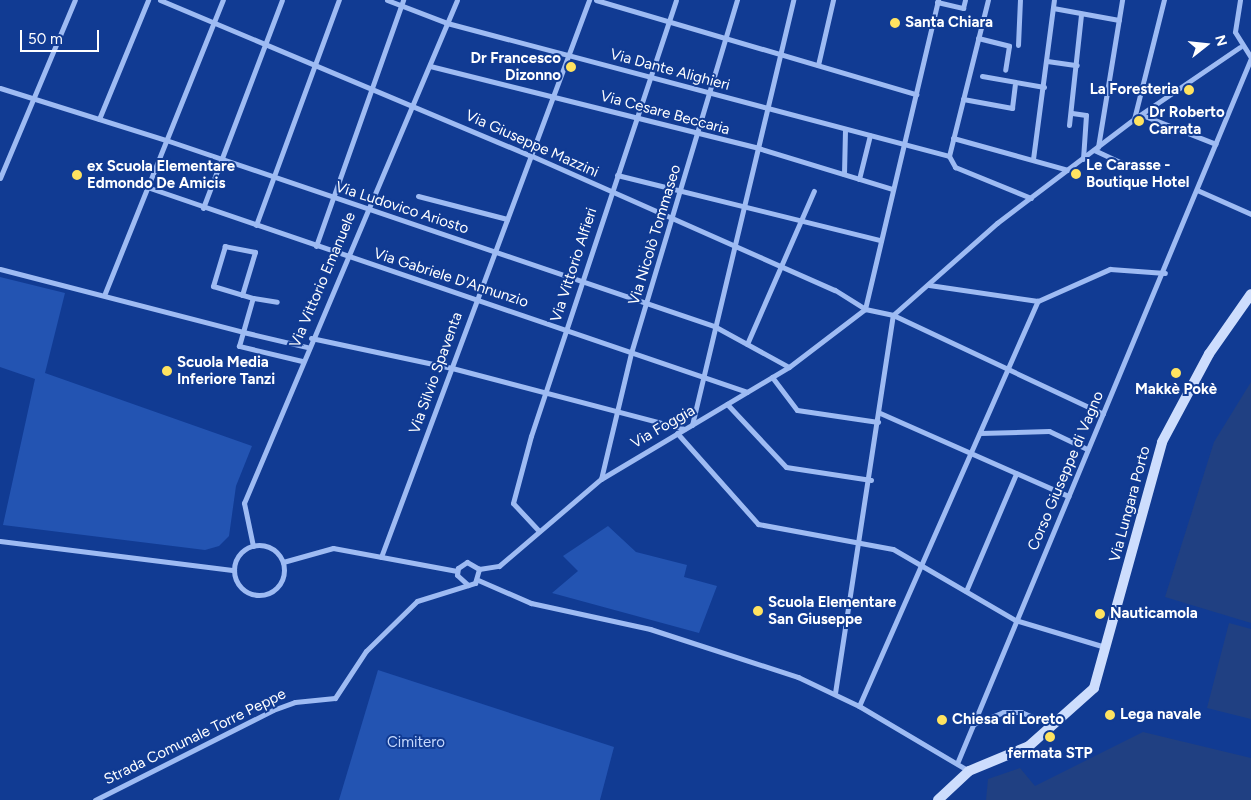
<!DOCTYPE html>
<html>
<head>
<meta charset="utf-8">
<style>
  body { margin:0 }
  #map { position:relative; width:1251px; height:800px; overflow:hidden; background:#113b93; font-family:Figtree,sans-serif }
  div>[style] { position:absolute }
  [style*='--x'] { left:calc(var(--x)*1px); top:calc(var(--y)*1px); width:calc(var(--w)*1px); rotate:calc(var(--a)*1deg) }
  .green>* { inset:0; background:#2354b2 }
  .water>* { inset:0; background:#204082 }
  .street>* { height:5px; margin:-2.5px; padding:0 2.5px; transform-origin:2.5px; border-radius:2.5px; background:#9ebbf3 }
  .street>.ring { margin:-2.5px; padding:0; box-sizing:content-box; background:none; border:5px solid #9ebbf3; border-radius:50% }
  .secondary>* { height:10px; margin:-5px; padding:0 5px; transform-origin:5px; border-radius:5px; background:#cdddfd }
  .dots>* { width:14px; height:14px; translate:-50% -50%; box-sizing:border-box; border:2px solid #113b93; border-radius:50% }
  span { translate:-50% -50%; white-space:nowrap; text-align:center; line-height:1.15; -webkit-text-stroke:4px #113b93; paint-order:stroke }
  .poi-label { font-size:15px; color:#fff; font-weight:700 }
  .left { translate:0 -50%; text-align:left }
  .right { translate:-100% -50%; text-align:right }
  .street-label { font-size:15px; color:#fff }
  .park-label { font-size:15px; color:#c6d9fd }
  .north { position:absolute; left:1181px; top:20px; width:50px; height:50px; -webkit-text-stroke:4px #113b93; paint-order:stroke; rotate:74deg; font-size:14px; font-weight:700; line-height:20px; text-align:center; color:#fff }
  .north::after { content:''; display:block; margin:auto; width:18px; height:22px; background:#fff; clip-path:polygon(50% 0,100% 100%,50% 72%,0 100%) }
  .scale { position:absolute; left:20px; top:30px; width:79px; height:22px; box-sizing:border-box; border:2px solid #fff; border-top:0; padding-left:6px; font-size:15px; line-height:18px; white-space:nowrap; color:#fff; -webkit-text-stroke:4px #113b93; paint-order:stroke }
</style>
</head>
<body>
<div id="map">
  <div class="green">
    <i style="clip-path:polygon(0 277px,65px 293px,45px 373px,252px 446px,236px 486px,229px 536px,219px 546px,205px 550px,3px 525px,35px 379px,0 367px)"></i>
    <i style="clip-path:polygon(608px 526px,636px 552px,687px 565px,684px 577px,717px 586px,699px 633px,552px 593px,578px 571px,563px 556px)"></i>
    <i style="clip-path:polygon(378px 670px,614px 747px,600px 800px,339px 800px)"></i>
  </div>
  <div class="water">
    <i style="clip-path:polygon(1251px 382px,1251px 623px,1165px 597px,1214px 442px)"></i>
    <i style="clip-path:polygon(1229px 623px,1251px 629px,1251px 719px,1207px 708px)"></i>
    <i style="clip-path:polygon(1143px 732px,1251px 758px,1251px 800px,986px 800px,988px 779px,1020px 768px,1035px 786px)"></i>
  </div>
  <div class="street">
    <i style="--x:160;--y:0;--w:403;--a:22.8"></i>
    <i style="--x:532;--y:156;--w:331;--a:23.9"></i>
    <i style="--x:835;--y:290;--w:36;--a:32"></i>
    <i style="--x:865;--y:309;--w:29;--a:12"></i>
    <i style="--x:893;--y:315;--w:232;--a:25.2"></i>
    <i style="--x:387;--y:0;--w:64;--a:21"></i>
    <i style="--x:447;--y:23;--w:519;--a:14.84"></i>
    <i style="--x:596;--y:0;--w:334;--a:16.4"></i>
    <i style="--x:1240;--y:0;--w:32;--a:99"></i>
    <i style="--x:1235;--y:32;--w:31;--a:58"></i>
    <i style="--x:937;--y:2;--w:27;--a:13"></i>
    <i style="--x:963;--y:8;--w:8;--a:-76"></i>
    <i style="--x:1053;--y:8;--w:67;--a:10.3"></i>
    <i style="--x:978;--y:38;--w:32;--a:14"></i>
    <i style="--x:1009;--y:46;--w:24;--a:99"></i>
    <i style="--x:1018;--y:45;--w:45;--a:-87.5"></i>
    <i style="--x:1047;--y:61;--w:30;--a:8"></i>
    <i style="--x:818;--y:65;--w:67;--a:-77"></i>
    <i style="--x:430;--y:66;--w:338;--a:14"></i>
    <i style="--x:758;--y:148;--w:140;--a:17"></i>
    <i style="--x:982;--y:76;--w:63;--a:10.1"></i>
    <i style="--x:0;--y:88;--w:174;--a:17.4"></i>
    <i style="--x:166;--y:140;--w:579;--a:18.75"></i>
    <i style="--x:714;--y:326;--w:85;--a:28.7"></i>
    <i style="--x:963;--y:99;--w:50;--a:10.4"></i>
    <i style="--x:1012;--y:108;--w:23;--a:-83"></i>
    <i style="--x:1072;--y:113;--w:14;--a:8"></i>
    <i style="--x:1086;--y:115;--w:44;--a:93.9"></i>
    <i style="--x:1142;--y:115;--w:79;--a:21.4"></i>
    <i style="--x:99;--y:119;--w:129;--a:-67.6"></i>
    <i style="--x:1134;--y:119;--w:123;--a:-75.9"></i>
    <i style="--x:1069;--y:125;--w:112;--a:-83.8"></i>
    <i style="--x:953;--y:138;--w:119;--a:15.5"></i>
    <i style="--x:1098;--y:147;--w:149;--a:-80.7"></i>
    <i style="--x:1094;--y:150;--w:38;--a:25"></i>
    <i style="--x:949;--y:156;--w:161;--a:-76"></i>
    <i style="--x:949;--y:156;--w:13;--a:61"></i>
    <i style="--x:955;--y:167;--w:82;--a:22.2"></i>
    <i style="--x:1033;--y:159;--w:160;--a:-82.5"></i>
    <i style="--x:844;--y:174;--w:45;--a:-88.7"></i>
    <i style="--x:617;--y:175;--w:270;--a:13.9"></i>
    <i style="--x:0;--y:178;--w:193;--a:-67.2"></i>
    <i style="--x:859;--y:179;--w:45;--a:-76"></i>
    <i style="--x:147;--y:187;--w:634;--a:18.86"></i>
    <i style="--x:1197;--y:190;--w:59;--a:24"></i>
    <i style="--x:418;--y:196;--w:92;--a:14.5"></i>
    <i style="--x:203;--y:208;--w:222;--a:-69.2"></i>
    <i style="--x:256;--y:225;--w:240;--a:-69.8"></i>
    <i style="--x:316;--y:246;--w:261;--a:-70.5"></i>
    <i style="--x:0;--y:269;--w:251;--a:14.5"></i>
    <i style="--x:243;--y:332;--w:35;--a:-74"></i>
    <i style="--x:929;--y:285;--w:110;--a:8.4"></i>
    <i style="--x:1038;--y:301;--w:79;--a:-24"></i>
    <i style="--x:1110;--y:269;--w:55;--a:4.2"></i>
    <i style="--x:105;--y:293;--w:316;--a:-68.1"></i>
    <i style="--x:242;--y:295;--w:45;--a:-73.2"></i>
    <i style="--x:255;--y:252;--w:31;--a:-169"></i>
    <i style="--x:225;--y:246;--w:42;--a:106.7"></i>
    <i style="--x:213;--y:286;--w:42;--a:16.7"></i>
    <i style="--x:253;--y:298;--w:24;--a:9"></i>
    <i style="--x:893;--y:315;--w:139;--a:-41.5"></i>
    <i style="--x:997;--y:223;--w:172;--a:-37.2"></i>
    <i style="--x:1134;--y:119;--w:128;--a:-34.2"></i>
    <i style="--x:311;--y:338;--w:144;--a:12"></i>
    <i style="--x:452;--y:368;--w:240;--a:14.7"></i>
    <i style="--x:747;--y:344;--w:167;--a:-66.4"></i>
    <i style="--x:302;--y:361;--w:65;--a:-166.6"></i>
    <i style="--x:239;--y:346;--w:15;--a:-74"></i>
    <i style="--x:243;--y:332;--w:66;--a:13.2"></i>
    <i style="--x:772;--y:377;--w:41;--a:52.9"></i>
    <i style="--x:797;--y:410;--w:82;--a:8.4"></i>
    <i style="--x:727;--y:404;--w:86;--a:46.9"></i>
    <i style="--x:786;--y:467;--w:86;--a:8.7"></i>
    <i style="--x:880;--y:413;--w:206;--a:23.8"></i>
    <i style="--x:692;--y:425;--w:437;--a:-76.6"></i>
    <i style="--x:677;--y:433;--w:122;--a:48.3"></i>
    <i style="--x:758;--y:524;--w:137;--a:10.5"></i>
    <i style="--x:893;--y:549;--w:141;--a:30.2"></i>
    <i style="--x:1015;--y:620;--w:94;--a:16.7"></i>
    <i style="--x:980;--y:433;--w:69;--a:-1.7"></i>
    <i style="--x:1049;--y:431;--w:42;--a:25.3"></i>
    <i style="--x:601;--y:479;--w:130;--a:-76.6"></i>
    <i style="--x:631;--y:353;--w:369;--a:-73.3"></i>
    <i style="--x:539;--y:531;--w:38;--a:-133"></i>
    <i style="--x:513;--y:503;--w:69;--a:-75"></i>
    <i style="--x:531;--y:436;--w:459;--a:-71.6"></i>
    <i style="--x:0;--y:541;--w:236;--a:7.1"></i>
    <i class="ring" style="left:234px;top:545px;width:45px;height:45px"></i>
    <i style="--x:253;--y:546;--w:44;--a:-101.8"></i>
    <i style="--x:244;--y:503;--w:546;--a:-67.05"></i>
    <i style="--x:381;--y:557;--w:595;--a:-69.52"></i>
    <i style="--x:283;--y:562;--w:52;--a:-15.6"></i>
    <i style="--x:333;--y:548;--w:126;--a:10.5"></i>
    <i style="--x:479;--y:569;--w:20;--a:-9"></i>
    <i style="--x:499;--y:566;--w:134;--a:-40.5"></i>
    <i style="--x:601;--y:479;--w:219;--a:-30.8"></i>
    <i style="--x:789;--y:367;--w:96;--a:-37.3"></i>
    <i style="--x:865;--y:309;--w:318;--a:-76.7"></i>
    <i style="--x:478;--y:580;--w:58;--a:23.5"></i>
    <i style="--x:531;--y:603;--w:122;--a:12.3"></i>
    <i style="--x:650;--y:629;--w:156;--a:18"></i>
    <i style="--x:798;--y:677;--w:68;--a:25.4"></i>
    <i style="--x:859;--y:706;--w:128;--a:30.6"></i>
    <i style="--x:966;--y:591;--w:127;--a:-66.9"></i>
    <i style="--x:835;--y:693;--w:382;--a:-81.3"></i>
    <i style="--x:859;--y:706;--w:443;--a:-66.2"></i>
    <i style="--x:974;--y:724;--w:31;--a:-22"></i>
    <i style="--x:1003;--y:712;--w:18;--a:0"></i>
    <i style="--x:1021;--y:712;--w:34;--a:23"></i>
    <i style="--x:958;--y:761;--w:762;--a:-67.37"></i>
    <i style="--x:95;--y:800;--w:199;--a:-26.8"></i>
    <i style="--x:273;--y:710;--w:23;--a:-20"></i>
    <i style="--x:295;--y:702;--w:40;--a:-5.7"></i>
    <i style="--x:335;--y:698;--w:56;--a:-56.6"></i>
    <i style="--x:366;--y:651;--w:71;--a:-44.4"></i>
    <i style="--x:417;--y:601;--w:61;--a:-17.2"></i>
    <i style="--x:475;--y:583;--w:15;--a:-74"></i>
    <i style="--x:479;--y:569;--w:14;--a:-150"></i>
    <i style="--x:467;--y:562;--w:11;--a:146"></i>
    <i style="--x:458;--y:568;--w:7;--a:98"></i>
    <i style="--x:457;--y:575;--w:15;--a:42"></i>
  </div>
  <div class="secondary">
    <i style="--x:938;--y:800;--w:42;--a:-43.1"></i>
    <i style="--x:969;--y:771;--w:65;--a:-22.6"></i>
    <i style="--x:1029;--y:746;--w:87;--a:-41.7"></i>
    <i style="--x:1094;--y:688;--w:255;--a:-74.5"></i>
    <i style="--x:1162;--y:442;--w:100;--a:-61.9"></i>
    <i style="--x:1209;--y:354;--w:73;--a:-55"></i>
  </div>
  <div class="dots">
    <i style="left:895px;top:23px;background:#ffe360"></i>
    <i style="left:571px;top:67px;background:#ffe360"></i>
    <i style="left:1189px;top:90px;background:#ffe360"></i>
    <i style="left:1139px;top:121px;background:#ffe360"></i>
    <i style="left:1076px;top:174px;background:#ffe360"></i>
    <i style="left:77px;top:175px;background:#ffe360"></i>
    <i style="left:167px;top:371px;background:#ffe360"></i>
    <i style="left:1176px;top:373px;background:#ffe360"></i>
    <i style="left:758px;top:611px;background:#ffe360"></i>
    <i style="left:1100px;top:614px;background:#ffe360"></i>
    <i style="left:1110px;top:715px;background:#ffe360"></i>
    <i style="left:942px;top:720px;background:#ffe360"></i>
    <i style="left:1050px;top:737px;background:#ffe360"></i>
  </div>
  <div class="poi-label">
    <span class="left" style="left:905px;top:23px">Santa Chiara</span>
    <span class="right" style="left:561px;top:67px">Dr Francesco<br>Dizonno</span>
    <span class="right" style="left:1179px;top:90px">La Foresteria</span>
    <span class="left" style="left:1149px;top:121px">Dr Roberto<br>Carrata</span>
    <span class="left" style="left:1086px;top:174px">Le Carasse -<br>Boutique Hotel</span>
    <span class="left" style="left:87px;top:175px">ex Scuola Elementare<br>Edmondo De Amicis</span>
    <span class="left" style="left:177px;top:371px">Scuola Media<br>Inferiore Tanzi</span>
    <span style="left:1176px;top:390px">Makkè Pokè</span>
    <span class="left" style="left:768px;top:611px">Scuola Elementare<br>San Giuseppe</span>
    <span class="left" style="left:1110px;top:614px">Nauticamola</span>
    <span class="left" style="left:1120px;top:715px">Lega navale</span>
    <span class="left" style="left:952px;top:720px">Chiesa di Loreto</span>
    <span style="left:1050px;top:754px">fermata STP</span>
  </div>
  <div class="street-label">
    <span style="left:670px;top:70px;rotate:15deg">Via Dante Alighieri</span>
    <span style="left:665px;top:113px;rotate:15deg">Via Cesare Beccaria</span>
    <span style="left:532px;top:144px;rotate:24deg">Via Giuseppe Mazzini</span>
    <span style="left:402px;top:208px;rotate:18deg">Via Ludovico Ariosto</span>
    <span style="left:655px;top:235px;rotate:-73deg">Via Nicolò Tommaseo</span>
    <span style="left:574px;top:265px;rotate:-72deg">Via Vittorio Alfieri</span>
    <span style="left:451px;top:278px;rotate:18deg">Via Gabriele D'Annunzio</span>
    <span style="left:323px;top:280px;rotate:-67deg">Via Vittorio Emanuele</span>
    <span style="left:436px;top:373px;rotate:-70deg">Via Silvio Spaventa</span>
    <span style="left:663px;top:427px;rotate:-30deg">Via Foggia</span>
    <span style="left:1066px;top:471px;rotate:-67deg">Corso Giuseppe di Vagno</span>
    <span style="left:1130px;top:504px;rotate:-75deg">Via Lungara Porto</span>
    <span style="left:195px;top:737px;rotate:-26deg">Strada Comunale Torre Peppe</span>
  </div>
  <div class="park-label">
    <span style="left:416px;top:743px">Cimitero</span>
  </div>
  <div class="north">N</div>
  <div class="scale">50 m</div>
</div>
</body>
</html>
